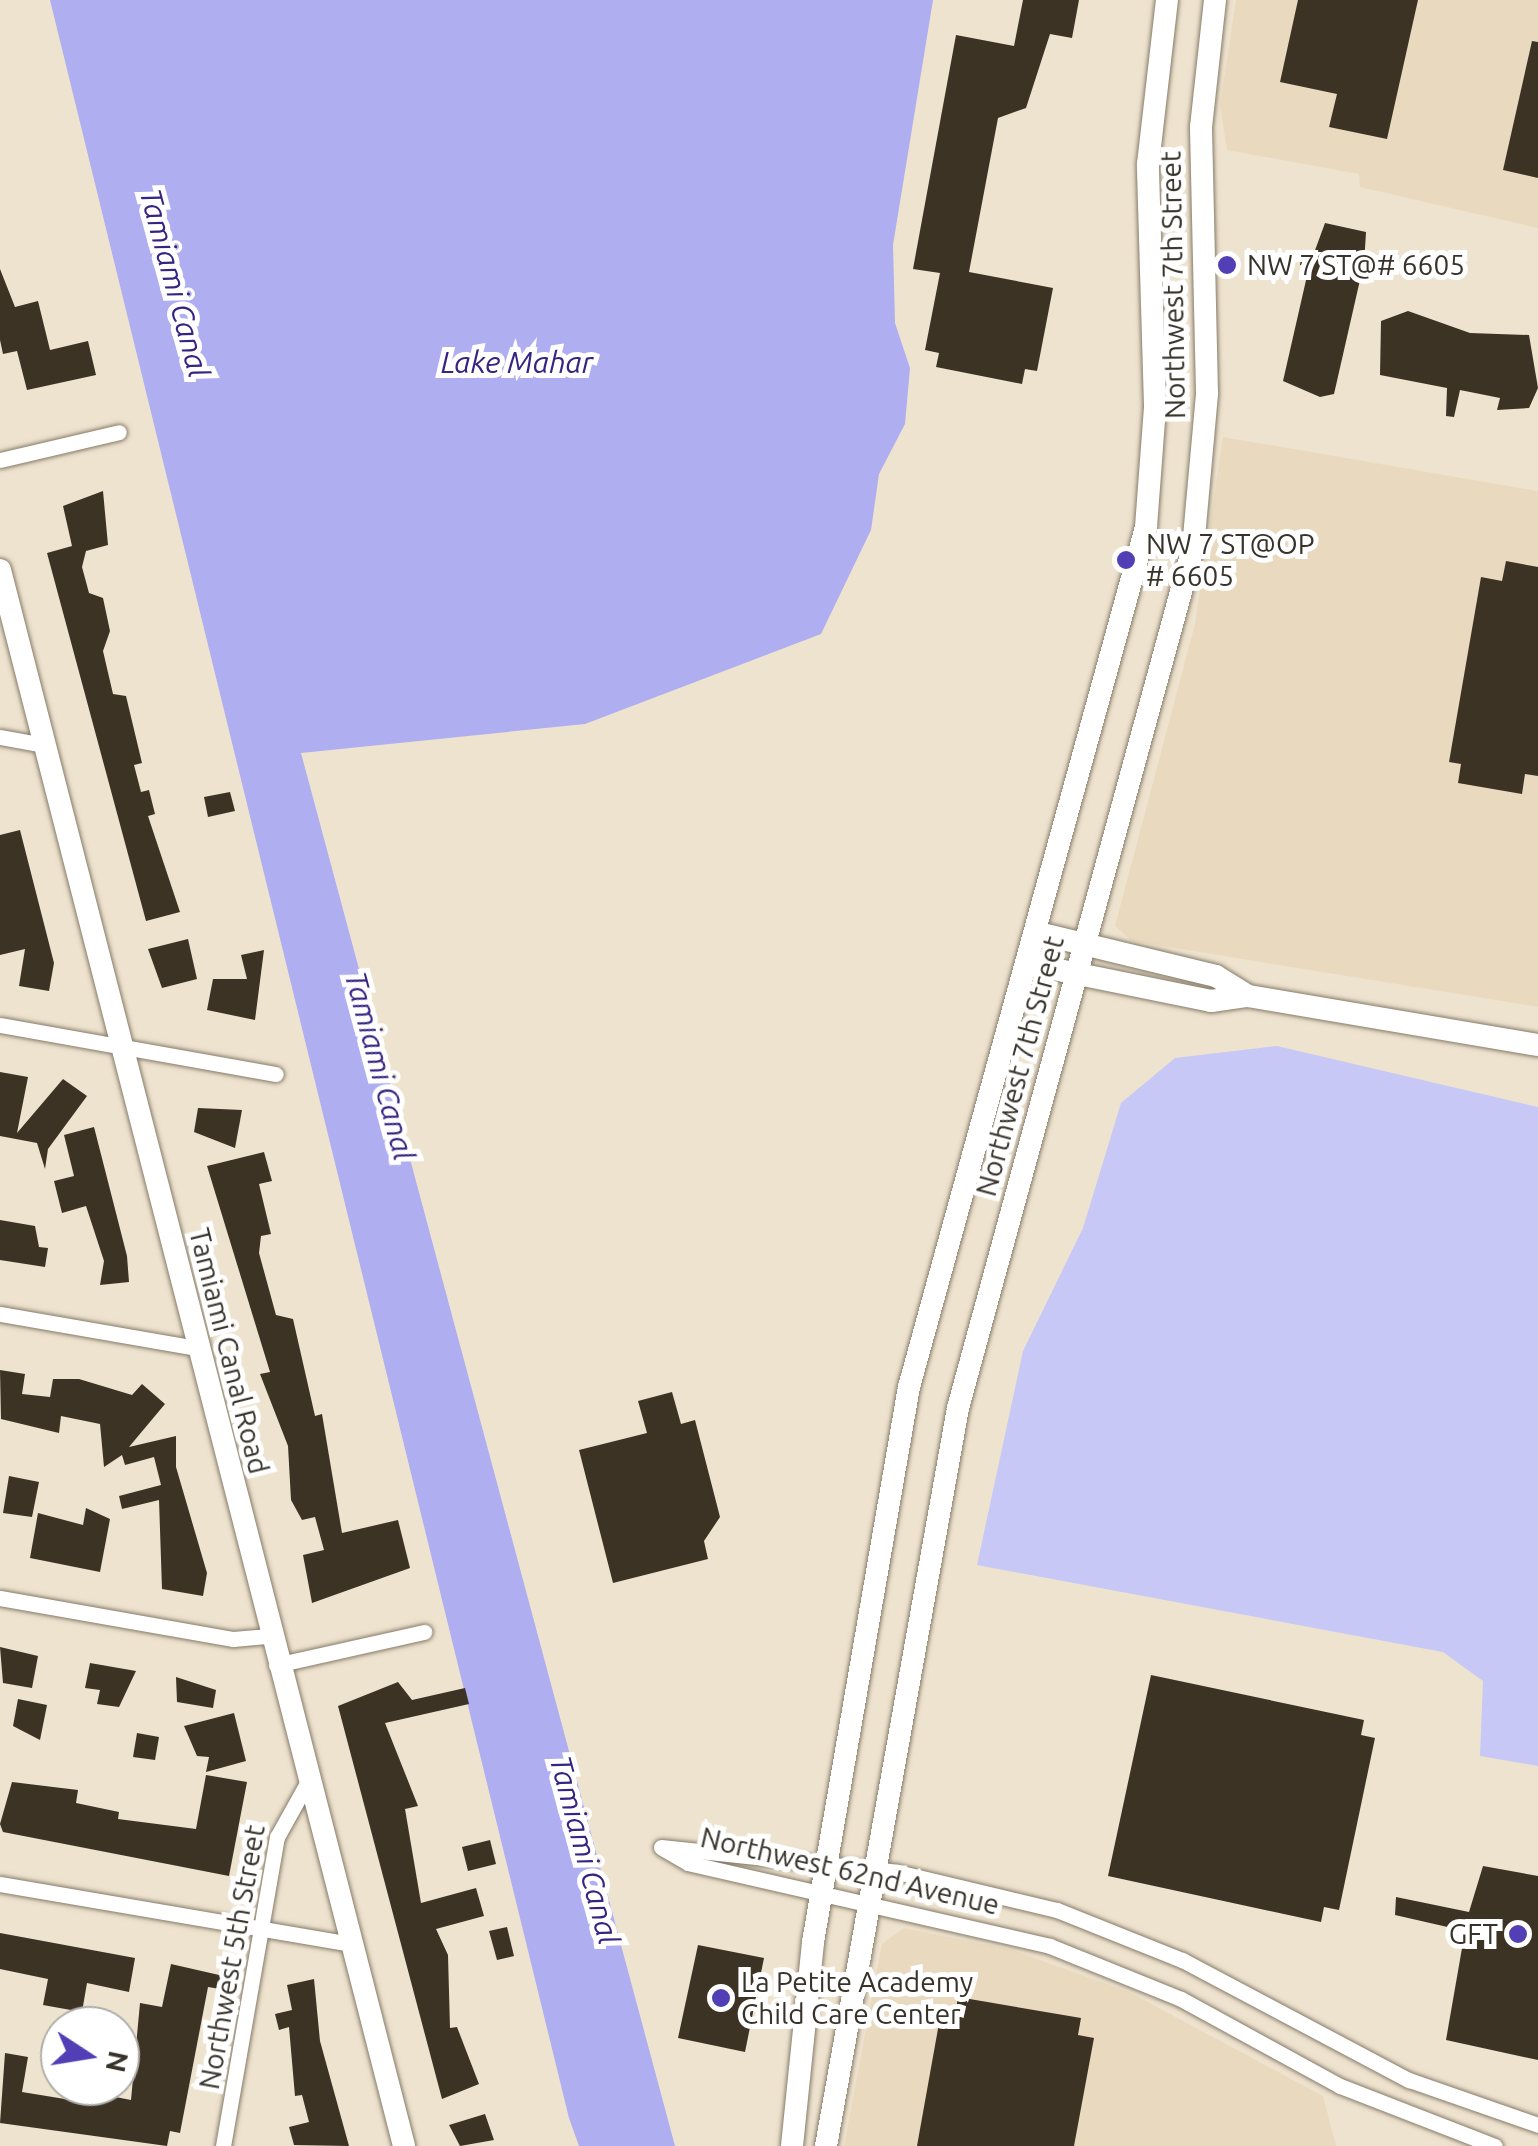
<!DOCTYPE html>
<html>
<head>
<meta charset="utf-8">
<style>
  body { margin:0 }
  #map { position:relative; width:1538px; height:2146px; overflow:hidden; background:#eee3cf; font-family:Ubuntu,sans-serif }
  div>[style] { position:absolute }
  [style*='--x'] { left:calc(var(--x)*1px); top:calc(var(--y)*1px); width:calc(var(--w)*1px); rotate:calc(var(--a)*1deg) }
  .built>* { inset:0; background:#e9dabf }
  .green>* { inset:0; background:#c7c8f6 }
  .water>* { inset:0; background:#aeaef1 }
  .building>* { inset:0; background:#3c3324 }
  .roads { filter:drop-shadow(0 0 2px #867b69) drop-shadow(0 0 2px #867b69) }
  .street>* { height:15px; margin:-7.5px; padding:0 7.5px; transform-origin:7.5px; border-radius:7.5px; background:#fff }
  .secondary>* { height:22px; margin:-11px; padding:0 11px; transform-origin:11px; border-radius:11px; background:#fff }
  .dots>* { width:28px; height:28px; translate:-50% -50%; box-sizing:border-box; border:5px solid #fff; border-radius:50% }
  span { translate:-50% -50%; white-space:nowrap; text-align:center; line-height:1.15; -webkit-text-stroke:10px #fff; paint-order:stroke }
  .poi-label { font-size:28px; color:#37332b }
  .left { translate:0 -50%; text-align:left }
  .right { translate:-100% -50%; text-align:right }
  .street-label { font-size:28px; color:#37332b }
  .water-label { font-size:30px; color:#362483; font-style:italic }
  .north { position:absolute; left:40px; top:2006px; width:100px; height:100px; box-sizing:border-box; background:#fff; border:2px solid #afadaa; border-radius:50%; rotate:102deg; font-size:28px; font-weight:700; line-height:40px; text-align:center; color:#37332b }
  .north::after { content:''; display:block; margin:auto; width:35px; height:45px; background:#523fb6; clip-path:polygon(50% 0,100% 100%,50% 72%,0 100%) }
</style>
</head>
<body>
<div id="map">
  <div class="built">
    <i style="clip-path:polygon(1236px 0,1538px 0,1538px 228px,1360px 187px,1359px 174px,1227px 150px,1220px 105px)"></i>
    <i style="clip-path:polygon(1223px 437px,1538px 491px,1538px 1007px,1132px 941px,1115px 926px,1195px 624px)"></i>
    <i style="clip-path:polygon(904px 1928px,1012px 1950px,1129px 1992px,1323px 2096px,1336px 2146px,844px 2146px,882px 1944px)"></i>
  </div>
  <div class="green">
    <i style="clip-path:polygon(1277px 1046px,1538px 1107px,1538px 1766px,1480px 1756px,1483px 1681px,1443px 1652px,977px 1565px,1023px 1351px,1083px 1228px,1121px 1103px,1175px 1058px)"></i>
  </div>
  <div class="water">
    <i style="clip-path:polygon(50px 0,933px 0,893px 245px,895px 323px,910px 368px,905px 424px,879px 474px,871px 530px,821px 634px,585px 724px,301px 753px,675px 2146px,579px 2146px,569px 2118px)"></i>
  </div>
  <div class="building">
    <i style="clip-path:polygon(1023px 0,1079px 0,1072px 38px,1050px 34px,1026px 108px,998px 118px,969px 272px,1053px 288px,1037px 371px,1025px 369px,1022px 384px,936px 367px,939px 353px,925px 350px,940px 273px,913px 269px,956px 35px,1014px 46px)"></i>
    <i style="clip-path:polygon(1298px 0,1418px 0,1387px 139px,1329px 127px,1337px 94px,1280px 82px)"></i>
    <i style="clip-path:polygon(1532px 41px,1538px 42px,1538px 178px,1503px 170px)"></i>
    <i style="clip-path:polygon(1325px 223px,1366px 232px,1364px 265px,1375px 267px,1372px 282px,1360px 280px,1334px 394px,1320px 397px,1283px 381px,1309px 267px,1300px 265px,1302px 251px,1314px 253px)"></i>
    <i style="clip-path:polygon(0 269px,15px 307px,38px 301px,50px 350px,88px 341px,96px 375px,27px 390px,17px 351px,3px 354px,0 340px)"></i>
    <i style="clip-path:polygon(1408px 311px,1470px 333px,1529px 335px,1538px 388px,1529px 408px,1497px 410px,1500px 398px,1460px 390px,1454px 417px,1446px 416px,1447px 388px,1380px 375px,1381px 321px)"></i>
    <i style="clip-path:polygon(103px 491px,108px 545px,86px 551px,82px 567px,89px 593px,103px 598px,110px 631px,103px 651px,113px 694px,126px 696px,142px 763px,134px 765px,141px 792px,149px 790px,155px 814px,148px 816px,180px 912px,146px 921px,47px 553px,72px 546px,63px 506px)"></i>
    <i style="clip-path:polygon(1506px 561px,1538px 567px,1538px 776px,1525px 774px,1522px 794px,1458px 783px,1461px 764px,1449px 762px,1481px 577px,1502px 581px)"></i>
    <i style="clip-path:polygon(230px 792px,235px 811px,208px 817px,204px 797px)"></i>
    <i style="clip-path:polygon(20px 830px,54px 963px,49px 991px,19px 986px,25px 949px,0 955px,0 835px)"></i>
    <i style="clip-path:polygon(188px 939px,197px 979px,162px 988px,148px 949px)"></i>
    <i style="clip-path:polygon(264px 950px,255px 1020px,207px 1010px,213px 979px,247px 979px,241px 955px)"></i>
    <i style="clip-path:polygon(0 1072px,28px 1077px,17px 1133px,63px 1079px,87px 1096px,48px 1149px,45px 1169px,37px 1143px,0 1136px)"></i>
    <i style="clip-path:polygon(198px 1108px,242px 1110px,235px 1148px,194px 1132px)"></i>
    <i style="clip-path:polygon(94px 1127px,127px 1256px,129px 1282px,100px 1285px,104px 1261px,86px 1206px,62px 1213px,54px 1181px,74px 1176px,64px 1135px)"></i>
    <i style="clip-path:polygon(264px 1152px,272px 1181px,259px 1184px,271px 1234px,261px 1236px,259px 1253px,276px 1315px,293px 1319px,315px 1416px,322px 1414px,342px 1533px,398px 1520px,410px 1568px,312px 1603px,303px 1555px,324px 1550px,315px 1517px,302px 1520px,291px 1500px,288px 1446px,260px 1374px,270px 1372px,207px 1166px)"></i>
    <i style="clip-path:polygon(0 1220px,35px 1226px,39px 1247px,48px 1248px,45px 1267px,0 1260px)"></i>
    <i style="clip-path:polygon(0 1370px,25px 1374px,22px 1394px,50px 1397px,53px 1379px,79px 1379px,132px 1395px,142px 1384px,165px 1404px,129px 1447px,176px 1436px,176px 1467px,207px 1573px,203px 1596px,162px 1589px,159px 1500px,122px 1509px,119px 1496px,161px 1485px,154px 1457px,125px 1465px,122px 1455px,104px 1467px,100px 1424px,61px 1416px,59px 1433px,1px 1419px)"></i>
    <i style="clip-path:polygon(672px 1392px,681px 1424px,695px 1420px,720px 1517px,704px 1541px,708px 1559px,613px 1583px,579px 1450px,647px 1433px,638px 1401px)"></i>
    <i style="clip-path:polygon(9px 1476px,39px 1482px,32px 1517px,3px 1513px)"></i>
    <i style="clip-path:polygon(86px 1508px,110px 1519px,100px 1572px,30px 1558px,38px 1513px,83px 1525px)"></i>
    <i style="clip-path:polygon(0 1647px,38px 1656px,32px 1688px,3px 1683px)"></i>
    <i style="clip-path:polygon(90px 1663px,136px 1671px,119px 1707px,97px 1704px,100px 1690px,85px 1688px)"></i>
    <i style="clip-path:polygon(1151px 1675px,1364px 1720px,1361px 1735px,1375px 1738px,1339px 1910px,1324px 1907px,1321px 1922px,1108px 1876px)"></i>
    <i style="clip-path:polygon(176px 1677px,216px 1690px,213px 1708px,177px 1702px)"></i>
    <i style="clip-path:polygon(398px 1682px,412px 1700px,465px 1688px,469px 1704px,385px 1723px,418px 1806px,405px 1809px,421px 1903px,476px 1888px,484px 1916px,436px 1929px,448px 1955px,450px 2028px,457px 2027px,479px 2084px,442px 2099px,338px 1706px)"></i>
    <i style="clip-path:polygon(18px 1699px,47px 1705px,40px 1740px,13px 1726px)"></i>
    <i style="clip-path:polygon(234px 1713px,246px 1761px,206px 1772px,209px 1757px,197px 1756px,184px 1726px)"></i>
    <i style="clip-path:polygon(137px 1733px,159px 1737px,155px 1760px,133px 1757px)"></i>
    <i style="clip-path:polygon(206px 1775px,247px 1782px,229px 1876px,3px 1832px,0 1824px,12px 1782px,78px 1790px,76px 1803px,119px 1812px,118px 1819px,196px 1829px)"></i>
    <i style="clip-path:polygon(490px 1840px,496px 1864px,468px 1871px,462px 1847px)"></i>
    <i style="clip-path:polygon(1483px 1866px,1538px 1876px,1538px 2060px,1446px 2040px,1465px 1931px,1395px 1915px,1396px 1897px,1469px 1912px)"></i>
    <i style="clip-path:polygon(507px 1927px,514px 1956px,497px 1960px,489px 1931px)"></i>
    <i style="clip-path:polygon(0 1933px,135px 1958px,129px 1992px,87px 1983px,82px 2012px,43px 2005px,48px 1979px,0 1969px)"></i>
    <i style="clip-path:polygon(698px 1945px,764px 1958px,745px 2052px,678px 2038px)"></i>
    <i style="clip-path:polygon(171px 1964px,241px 1980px,238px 1992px,208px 1987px,180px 2133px,170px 2131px,167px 2146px,0 2123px,5px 2053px,28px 2057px,22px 2092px,71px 2100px,82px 2086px,102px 2086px,100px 2094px,131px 2100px,140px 2003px,162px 2007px)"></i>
    <i style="clip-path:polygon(314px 1979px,320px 2041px,349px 2146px,294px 2145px,289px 2127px,309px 2122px,302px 2095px,295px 2096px,289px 2027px,279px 2030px,275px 2014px,292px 2010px,287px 1985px)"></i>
    <i style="clip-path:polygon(958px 1997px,1081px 2018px,1078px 2035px,1094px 2038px,1074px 2146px,917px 2146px,941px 2012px,955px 2015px)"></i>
    <i style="clip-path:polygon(485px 2114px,494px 2140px,460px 2146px,449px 2125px)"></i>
  </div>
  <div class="roads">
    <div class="street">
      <i style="--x:0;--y:460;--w:122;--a:-13.2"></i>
      <i style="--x:0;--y:737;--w:45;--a:10.3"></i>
      <i style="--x:0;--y:1025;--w:280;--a:10.1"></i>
      <i style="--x:0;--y:1314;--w:200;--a:9.8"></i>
      <i style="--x:0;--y:1598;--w:237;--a:10"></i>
      <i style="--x:233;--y:1639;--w:36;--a:-5"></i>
      <i style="--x:276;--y:1665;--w:152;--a:-12.6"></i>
      <i style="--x:661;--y:1847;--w:237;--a:6"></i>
      <i style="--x:897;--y:1872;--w:164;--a:13.4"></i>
      <i style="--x:1057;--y:1910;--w:135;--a:21.8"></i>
      <i style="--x:1182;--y:1960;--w:257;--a:27.9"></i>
      <i style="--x:1409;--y:2080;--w:137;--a:19.2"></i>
      <i style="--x:662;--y:1848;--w:30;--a:30"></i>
      <i style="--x:688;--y:1863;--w:371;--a:12.9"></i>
      <i style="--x:1050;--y:1946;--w:141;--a:22"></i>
      <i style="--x:1181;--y:1999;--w:181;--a:28.7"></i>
      <i style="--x:1340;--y:2086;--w:166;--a:21.2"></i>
      <i style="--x:0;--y:1884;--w:351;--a:9.7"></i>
      <i style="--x:223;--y:2146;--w:314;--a:-80.1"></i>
      <i style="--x:277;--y:1837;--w:60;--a:-60.9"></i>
    </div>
    <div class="secondary">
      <i style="--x:0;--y:570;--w:1627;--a:75.62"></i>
      <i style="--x:1038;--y:933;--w:183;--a:13.6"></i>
      <i style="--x:1216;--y:976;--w:38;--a:32"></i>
      <i style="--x:1029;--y:964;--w:186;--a:11.5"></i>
      <i style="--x:1211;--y:1001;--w:37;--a:-8"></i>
      <i style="--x:1248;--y:996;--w:294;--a:9.6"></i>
      <i style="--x:792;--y:2146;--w:205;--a:-84.1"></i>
      <i style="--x:813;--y:1942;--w:563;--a:-80.19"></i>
      <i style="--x:909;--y:1387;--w:892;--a:-74.59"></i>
      <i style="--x:1146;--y:527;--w:121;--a:-85.7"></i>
      <i style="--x:1155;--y:406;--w:242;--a:-91.7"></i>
      <i style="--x:1148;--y:164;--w:165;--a:-83.4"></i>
      <i style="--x:826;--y:2146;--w:750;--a:-79.86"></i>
      <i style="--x:958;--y:1408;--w:892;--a:-74.72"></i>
      <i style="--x:1193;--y:548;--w:156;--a:-84.8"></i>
      <i style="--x:1207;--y:393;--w:266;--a:-91.3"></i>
      <i style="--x:1201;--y:127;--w:128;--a:-83.7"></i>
    </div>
  </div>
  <div class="dots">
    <i style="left:1227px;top:265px;background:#523fb6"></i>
    <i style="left:1126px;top:560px;background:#523fb6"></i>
    <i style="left:1518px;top:1934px;background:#523fb6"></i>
    <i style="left:721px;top:1998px;background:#523fb6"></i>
  </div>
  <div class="poi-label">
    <span class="left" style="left:1247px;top:265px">NW 7 ST@# 6605</span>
    <span class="left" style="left:1146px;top:560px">NW 7 ST@OP<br># 6605</span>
    <span class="right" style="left:1498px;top:1934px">GFT</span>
    <span class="left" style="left:741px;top:1998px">La Petite Academy<br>Child Care Center</span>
  </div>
  <div class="street-label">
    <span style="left:1173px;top:285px;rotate:-91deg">Northwest 7th Street</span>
    <span style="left:1020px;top:1066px;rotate:-75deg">Northwest 7th Street</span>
    <span style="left:229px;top:1351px;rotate:76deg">Tamiami Canal Road</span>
    <span style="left:850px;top:1871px;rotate:13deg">Northwest 62nd Avenue</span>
    <span style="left:232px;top:1957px;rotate:-80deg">Northwest 5th Street</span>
  </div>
  <div class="water-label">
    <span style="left:175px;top:283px;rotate:75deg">Tamiami Canal</span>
    <span style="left:517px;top:362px">Lake Mahar</span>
    <span style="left:380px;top:1066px;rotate:75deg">Tamiami Canal</span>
    <span style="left:585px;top:1850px;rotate:75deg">Tamiami Canal</span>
  </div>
  <div class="north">N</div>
</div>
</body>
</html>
